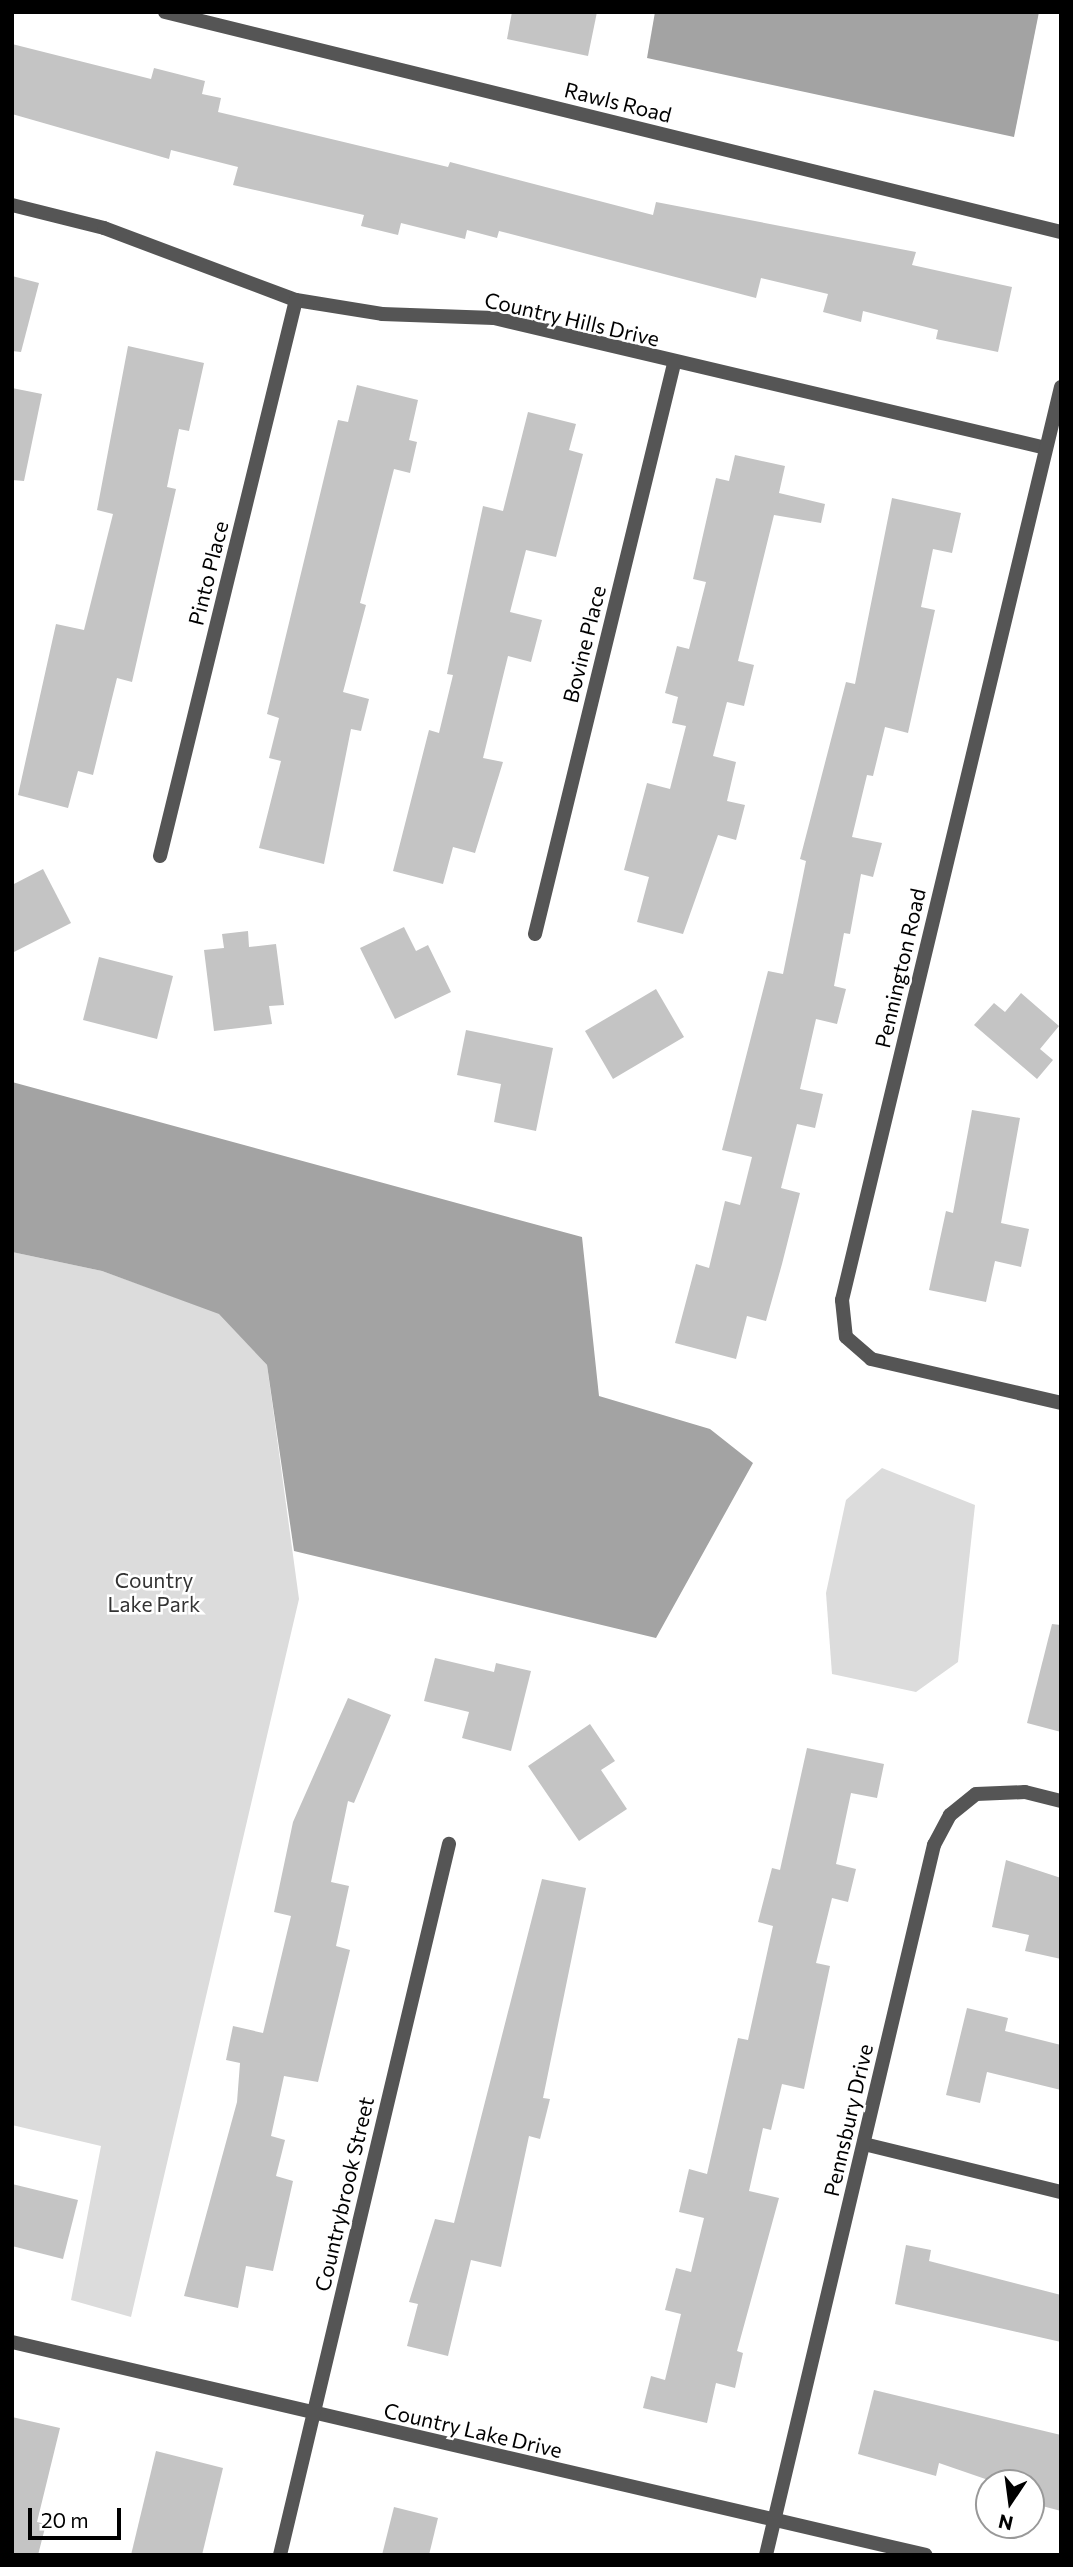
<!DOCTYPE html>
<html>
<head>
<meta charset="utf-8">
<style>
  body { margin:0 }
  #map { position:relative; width:1073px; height:2567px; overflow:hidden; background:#fff; font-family:Commissioner,sans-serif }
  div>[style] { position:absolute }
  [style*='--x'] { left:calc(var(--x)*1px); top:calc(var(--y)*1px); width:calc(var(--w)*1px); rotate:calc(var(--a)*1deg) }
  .green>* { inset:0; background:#dcdcdc }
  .water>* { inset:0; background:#a3a3a3 }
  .building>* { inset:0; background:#c4c4c4 }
  .street>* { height:14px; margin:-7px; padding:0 7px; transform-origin:7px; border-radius:7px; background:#555 }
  span { translate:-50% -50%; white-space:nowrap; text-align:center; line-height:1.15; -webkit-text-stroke:5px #fff; paint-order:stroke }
  .street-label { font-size:21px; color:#000 }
  .park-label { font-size:21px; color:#333 }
  .frame { position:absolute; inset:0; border:14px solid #000; pointer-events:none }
  .north { position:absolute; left:975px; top:2469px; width:70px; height:70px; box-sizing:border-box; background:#fff; border:2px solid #999; border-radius:50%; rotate:193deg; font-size:19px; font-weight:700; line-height:28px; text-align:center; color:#000 }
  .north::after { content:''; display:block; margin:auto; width:24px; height:32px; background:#000; clip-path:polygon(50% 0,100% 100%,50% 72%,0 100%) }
  .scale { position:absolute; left:28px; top:2508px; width:93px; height:32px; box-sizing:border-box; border:4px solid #000; border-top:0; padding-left:9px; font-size:21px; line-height:24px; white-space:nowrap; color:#000; -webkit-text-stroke:5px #fff; paint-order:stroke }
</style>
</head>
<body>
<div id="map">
  <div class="green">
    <i style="clip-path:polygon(12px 1252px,102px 1271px,219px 1313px,267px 1365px,299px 1599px,131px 2317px,71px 2300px,101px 2146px,12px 2125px)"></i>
    <i style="clip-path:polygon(882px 1468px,975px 1505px,958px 1662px,916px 1692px,832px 1674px,826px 1593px,846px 1500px)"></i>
  </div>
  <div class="water">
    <i style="clip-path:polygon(655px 12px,1039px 12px,1014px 137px,647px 58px)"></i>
    <i style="clip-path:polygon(12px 1082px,582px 1237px,599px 1396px,710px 1429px,753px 1463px,656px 1638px,294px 1551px,267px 1365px,219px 1314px,102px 1271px,12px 1252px)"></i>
  </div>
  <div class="building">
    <i style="clip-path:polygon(512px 12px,597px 12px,588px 56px,507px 39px)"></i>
    <i style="clip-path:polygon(12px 44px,151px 79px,154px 68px,205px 81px,202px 94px,221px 98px,218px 112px,448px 167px,450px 162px,653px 215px,656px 202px,916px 252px,912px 265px,1012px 287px,998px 352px,936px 339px,938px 330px,863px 311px,861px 322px,823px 312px,828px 294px,761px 278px,756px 298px,499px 231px,497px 238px,467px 230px,465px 239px,401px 223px,398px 235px,361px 226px,364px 215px,233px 185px,238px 167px,171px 150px,169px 159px,12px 114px)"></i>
    <i style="clip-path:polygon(12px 276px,39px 283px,21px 352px,12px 351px)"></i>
    <i style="clip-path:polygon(128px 346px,204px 363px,189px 431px,179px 429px,167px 487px,176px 489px,132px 682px,117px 678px,93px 775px,78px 771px,68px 808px,18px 795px,56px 624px,84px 630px,113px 514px,97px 510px)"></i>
    <i style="clip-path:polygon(357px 385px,418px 400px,409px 440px,417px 442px,410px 473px,394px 469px,360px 603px,366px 605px,343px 692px,369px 699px,361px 731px,351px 729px,324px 864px,259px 848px,281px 761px,269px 758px,279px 718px,267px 714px,338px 420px,348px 422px)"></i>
    <i style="clip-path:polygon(12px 388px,42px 394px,24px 481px,12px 480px)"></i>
    <i style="clip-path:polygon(528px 412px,576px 424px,569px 450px,583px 454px,556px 557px,526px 550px,510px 612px,542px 620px,531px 662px,508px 656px,483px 758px,503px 762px,475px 853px,453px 847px,443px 884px,393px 871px,429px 730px,439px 733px,453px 675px,447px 674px,483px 506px,503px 511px)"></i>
    <i style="clip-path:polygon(735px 455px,785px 466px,779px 493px,825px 504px,821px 523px,774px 515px,738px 661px,754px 665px,744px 706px,727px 702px,713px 756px,736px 762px,727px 801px,745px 805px,736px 840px,718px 835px,683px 934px,637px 922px,649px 877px,624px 870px,647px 783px,670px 789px,686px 726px,672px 723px,678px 697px,665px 693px,677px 646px,689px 649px,706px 582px,693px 579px,716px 478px,729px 481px)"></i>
    <i style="clip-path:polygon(892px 498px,961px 513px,952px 553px,933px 549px,921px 607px,935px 610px,908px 733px,885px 727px,873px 776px,867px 775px,852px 837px,882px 843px,873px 877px,861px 874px,850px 934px,844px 933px,834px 986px,846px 989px,837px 1024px,816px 1019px,800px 1089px,823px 1094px,815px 1128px,797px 1124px,781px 1188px,800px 1193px,782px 1264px,766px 1321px,747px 1316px,736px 1359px,675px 1343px,696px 1264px,709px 1268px,725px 1201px,740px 1205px,752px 1157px,722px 1150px,768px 971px,783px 974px,806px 861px,800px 859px,846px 682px,855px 684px)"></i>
    <i style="clip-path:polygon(43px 869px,71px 923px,12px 953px,12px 885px)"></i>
    <i style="clip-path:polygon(404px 927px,416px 951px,428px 945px,451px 992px,395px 1019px,360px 948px)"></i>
    <i style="clip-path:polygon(248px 931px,249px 947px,276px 944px,284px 1005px,269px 1006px,272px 1024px,214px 1031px,204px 950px,224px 948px,222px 934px)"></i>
    <i style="clip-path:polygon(99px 957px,173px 976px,157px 1039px,83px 1020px)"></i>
    <i style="clip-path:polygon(656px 989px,684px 1037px,613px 1079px,585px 1031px)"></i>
    <i style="clip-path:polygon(1021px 993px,1059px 1026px,1040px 1049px,1053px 1060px,1037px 1079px,974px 1025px,994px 1003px,1005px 1012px)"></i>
    <i style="clip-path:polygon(466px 1030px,553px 1048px,536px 1131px,494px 1122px,501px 1084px,457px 1075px)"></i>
    <i style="clip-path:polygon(972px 1110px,1020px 1118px,1001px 1223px,1029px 1229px,1021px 1267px,995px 1261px,986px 1302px,929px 1290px,946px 1211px,953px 1213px)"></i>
    <i style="clip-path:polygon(1052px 1624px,1061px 1625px,1061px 1732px,1027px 1723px)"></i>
    <i style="clip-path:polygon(435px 1658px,494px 1672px,496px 1663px,531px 1671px,511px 1751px,462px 1738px,469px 1712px,424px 1701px)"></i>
    <i style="clip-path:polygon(348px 1698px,391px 1715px,354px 1803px,348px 1801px,331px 1882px,349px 1886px,336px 1946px,350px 1950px,318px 2082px,284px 2076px,271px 2136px,285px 2140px,276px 2176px,293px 2181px,273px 2271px,246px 2266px,238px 2308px,184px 2296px,237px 2102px,240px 2063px,226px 2060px,233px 2026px,263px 2033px,291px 1916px,274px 1912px,293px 1822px)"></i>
    <i style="clip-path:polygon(590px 1724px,615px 1761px,601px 1770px,627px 1809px,579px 1841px,528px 1766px)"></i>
    <i style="clip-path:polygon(807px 1748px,884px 1764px,877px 1798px,851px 1793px,836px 1864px,856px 1869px,848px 1902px,832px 1898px,816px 1963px,830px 1966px,804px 2089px,782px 2084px,771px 2130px,763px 2128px,749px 2191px,779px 2198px,737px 2351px,743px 2353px,735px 2388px,716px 2383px,707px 2423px,643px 2408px,651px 2376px,665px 2380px,681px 2314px,665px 2310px,676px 2268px,691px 2272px,704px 2218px,679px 2212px,689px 2169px,707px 2174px,738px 2038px,748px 2040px,773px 1926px,758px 1922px,772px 1868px,780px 1870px)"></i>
    <i style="clip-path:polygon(1006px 1860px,1061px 1878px,1061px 1959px,1025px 1951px,1029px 1935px,992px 1927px)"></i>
    <i style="clip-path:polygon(542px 1879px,586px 1888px,543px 2098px,550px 2099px,540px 2139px,529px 2136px,501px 2267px,471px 2260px,448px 2356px,407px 2346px,418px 2304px,409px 2302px,435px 2219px,454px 2223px)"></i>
    <i style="clip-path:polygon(967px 2008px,1008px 2018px,1005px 2031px,1061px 2045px,1061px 2090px,987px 2072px,980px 2103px,946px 2095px)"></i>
    <i style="clip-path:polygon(12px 2184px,78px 2200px,63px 2259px,12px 2246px)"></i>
    <i style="clip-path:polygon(906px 2245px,931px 2250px,929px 2261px,1061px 2295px,1061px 2342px,895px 2304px)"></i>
    <i style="clip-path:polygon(874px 2390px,1061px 2435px,1061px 2511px,1031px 2503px,1031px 2483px,997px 2483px,939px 2463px,936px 2476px,858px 2454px)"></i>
    <i style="clip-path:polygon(12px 2417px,60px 2428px,37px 2522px,46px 2524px,38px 2555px,12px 2555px)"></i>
    <i style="clip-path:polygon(156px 2451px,223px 2468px,202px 2555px,131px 2555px)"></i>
    <i style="clip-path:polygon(394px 2507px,438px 2518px,429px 2555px,382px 2555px)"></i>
  </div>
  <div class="street">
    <i style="--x:165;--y:12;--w:923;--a:13.8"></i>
    <i style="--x:12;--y:205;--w:95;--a:14"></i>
    <i style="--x:104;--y:228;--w:205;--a:20.6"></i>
    <i style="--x:296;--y:300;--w:87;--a:9.2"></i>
    <i style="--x:382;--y:314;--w:112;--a:2"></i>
    <i style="--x:494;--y:318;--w:567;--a:13.25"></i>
    <i style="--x:1061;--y:387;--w:939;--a:103.49"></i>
    <i style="--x:842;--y:1300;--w:37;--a:84"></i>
    <i style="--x:846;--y:1337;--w:33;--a:41"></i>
    <i style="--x:871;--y:1359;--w:195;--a:13"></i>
    <i style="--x:160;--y:856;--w:572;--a:-76.26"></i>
    <i style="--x:535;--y:934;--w:587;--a:-76.3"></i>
    <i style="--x:864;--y:2144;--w:203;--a:13.7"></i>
    <i style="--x:12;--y:2342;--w:938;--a:13.12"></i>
    <i style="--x:280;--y:2555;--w:731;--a:-76.63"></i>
    <i style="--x:766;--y:2555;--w:730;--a:-76.69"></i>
    <i style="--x:934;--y:1845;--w:34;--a:-62"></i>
    <i style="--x:950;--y:1815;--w:33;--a:-39"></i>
    <i style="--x:976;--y:1794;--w:49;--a:-2.3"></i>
    <i style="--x:1025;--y:1792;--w:37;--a:14"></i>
  </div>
  <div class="street-label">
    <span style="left:618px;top:102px;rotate:14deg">Rawls Road</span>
    <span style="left:572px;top:319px;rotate:13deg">Country Hills Drive</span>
    <span style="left:208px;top:573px;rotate:-76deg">Pinto Place</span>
    <span style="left:584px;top:644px;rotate:-76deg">Bovine Place</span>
    <span style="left:900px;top:968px;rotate:-77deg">Pennington Road</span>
    <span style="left:848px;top:2120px;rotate:-77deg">Pennsbury Drive</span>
    <span style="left:344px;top:2194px;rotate:-77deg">Countrybrook Street</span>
    <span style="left:473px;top:2430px;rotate:13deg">Country Lake Drive</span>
  </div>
  <div class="park-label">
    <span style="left:154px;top:1592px">Country<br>Lake Park</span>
  </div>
  <div class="frame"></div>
  <div class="north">N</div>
  <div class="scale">20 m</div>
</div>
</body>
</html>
